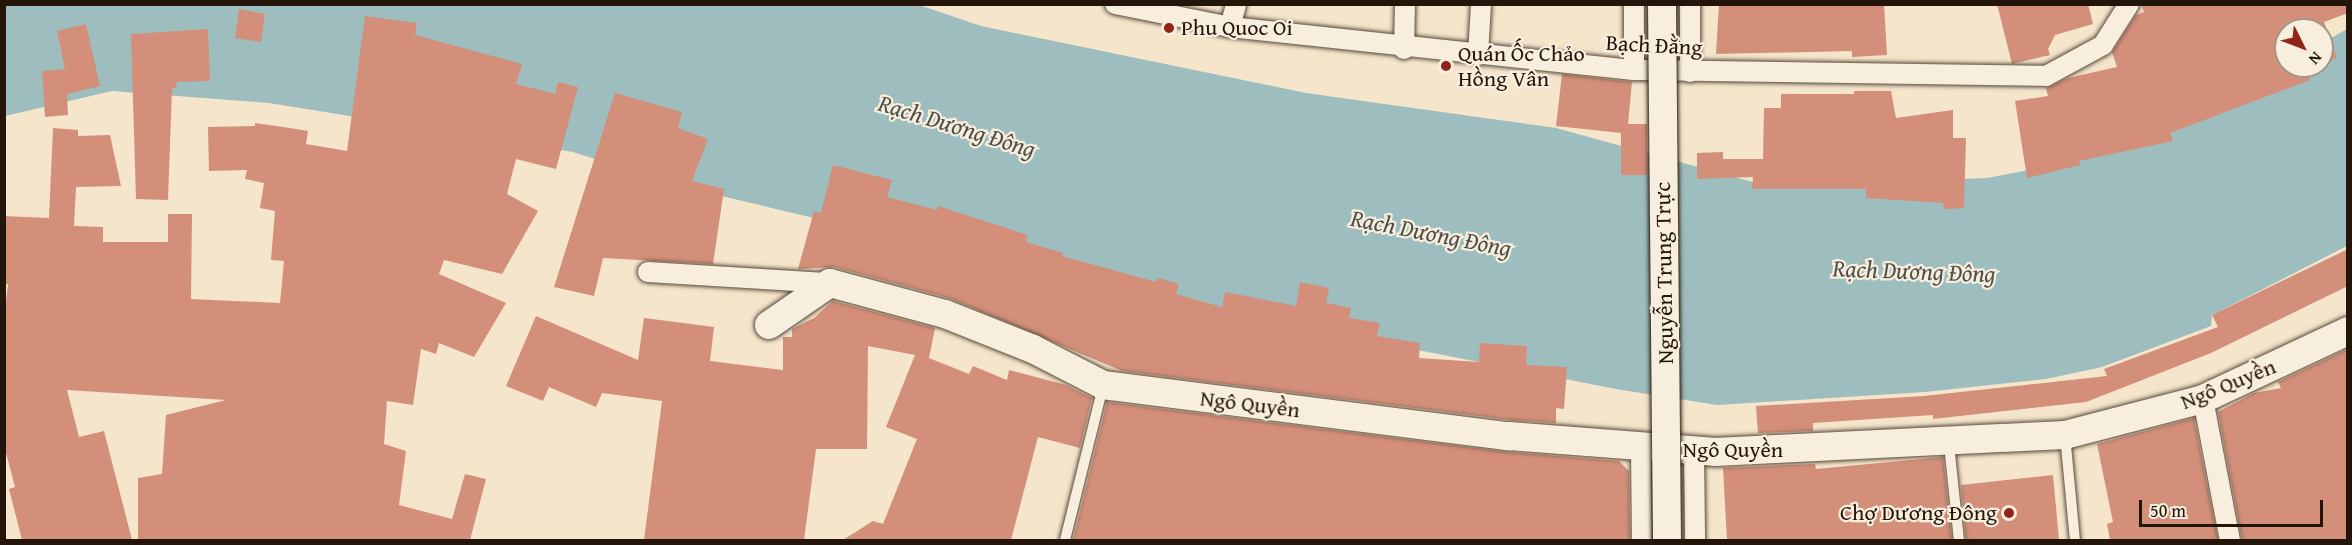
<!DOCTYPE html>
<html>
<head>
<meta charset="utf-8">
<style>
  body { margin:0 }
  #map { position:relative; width:2352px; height:545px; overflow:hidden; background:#f4e5cb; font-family:"Gentium Book Plus",serif }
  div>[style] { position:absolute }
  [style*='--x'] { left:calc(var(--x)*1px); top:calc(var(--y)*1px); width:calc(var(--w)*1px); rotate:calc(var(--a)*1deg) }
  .water>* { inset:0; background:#9ebdbe }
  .building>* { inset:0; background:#d38f7a }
  .roads { filter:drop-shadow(0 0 2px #58493a) drop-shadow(0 0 2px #58493a) }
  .lane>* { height:10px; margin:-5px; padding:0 5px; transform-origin:5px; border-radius:5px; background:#f8eedd }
  .street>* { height:20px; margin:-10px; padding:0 10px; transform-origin:10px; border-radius:10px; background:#f8eedd }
  .secondary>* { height:28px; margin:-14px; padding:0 14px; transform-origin:14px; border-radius:14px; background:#f8eedd }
  .bridges { filter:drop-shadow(0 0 2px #24150a) drop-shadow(0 0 2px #24150a) }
  .secondary-bridge>* { height:28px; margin:-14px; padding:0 14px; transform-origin:14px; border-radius:14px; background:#f8eedd }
  .dots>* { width:16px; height:16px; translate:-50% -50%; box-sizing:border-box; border:3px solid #f8eedd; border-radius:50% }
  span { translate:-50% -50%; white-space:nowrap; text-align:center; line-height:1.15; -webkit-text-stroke:4.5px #f8eedd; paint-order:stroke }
  .poi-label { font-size:22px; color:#24150a }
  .left { translate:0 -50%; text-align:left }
  .right { translate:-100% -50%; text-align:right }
  .street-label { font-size:22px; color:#24150a }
  .water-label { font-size:24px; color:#4f5049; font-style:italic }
  .frame { position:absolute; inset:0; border:6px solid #24150a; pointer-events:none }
  .north { position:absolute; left:2274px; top:18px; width:60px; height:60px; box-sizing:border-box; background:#f8eedd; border:2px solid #a39789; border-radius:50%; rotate:132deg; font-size:16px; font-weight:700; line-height:24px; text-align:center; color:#24150a }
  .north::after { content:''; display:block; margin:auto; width:21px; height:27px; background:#8f2418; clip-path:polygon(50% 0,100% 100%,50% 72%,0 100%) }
  .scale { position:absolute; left:2139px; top:500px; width:184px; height:27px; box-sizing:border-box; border:3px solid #24150a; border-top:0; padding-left:8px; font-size:18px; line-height:21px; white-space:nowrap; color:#24150a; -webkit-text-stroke:4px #f8eedd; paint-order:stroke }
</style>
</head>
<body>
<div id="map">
  <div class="water">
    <i style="clip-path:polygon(4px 5px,919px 5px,981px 26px,1306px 93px,1556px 128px,1767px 186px,1987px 178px,2096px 157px,2286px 61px,2286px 66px,2322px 66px,2322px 43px,2347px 29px,2347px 246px,2212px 315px,2211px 326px,2102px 367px,2046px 379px,1925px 392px,1717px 405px,1616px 389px,1158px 299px,683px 187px,573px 152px,269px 103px,112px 91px,5px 116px)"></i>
  </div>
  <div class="building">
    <i style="clip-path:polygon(1719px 4px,1884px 4px,1887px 55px,1852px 57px,1852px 51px,1716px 54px)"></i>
    <i style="clip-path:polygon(1997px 4px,2088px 4px,2093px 24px,2055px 35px,2048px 49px,2050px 55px,2012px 64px)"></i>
    <i style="clip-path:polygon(2141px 4px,2348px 4px,2348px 13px,2324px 22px,2337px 58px,2322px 63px,2322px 30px,2286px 30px,2286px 66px,2315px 66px,2306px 69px,2310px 80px,2170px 133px,2173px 141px,2079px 161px,2080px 165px,2027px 178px,2015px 101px,2048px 96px,2046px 88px,2068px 78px,2117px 67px,2112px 52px,2136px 15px,2144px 12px)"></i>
    <i style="clip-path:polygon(239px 9px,265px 14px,261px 42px,235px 38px)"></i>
    <i style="clip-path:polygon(365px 16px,417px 23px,415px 35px,522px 64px,516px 84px,555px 94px,558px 82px,578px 87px,556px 169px,516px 159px,507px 194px,538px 211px,502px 274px,444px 260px,439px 274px,506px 303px,474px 357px,439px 343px,436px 354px,421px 349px,413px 405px,387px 401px,384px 444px,406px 451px,399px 505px,452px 519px,465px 474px,486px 479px,470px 540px,138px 540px,138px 478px,162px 474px,166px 415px,226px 400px,67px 390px,79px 437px,104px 431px,132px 540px,22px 540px,9px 489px,15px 487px,4px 445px,4px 320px,8px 284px,4px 284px,4px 216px,49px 218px,53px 128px,78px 130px,78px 136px,110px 135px,121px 186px,76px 187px,74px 226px,103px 227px,103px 242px,168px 242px,168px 214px,192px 214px,191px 299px,280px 303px,284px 261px,271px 260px,275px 211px,260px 208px,264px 183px,245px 179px,247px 170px,209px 171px,208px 127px,255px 126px,255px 123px,290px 128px,308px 131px,306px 144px,347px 151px)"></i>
    <i style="clip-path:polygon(86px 24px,100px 86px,67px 94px,68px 115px,45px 117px,42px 71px,65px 69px,57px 31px)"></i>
    <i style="clip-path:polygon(208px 29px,210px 81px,176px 82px,177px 88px,172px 88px,168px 200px,136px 199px,131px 34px)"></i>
    <i style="clip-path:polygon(1562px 74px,1632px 82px,1628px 124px,1647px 124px,1647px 175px,1621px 175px,1621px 133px,1556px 126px)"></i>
    <i style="clip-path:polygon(1854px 91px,1891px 91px,1896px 118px,1953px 110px,1953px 138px,1966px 138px,1964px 208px,1944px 209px,1943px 203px,1866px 198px,1866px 189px,1752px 189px,1753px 177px,1697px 179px,1697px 153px,1723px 152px,1723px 159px,1763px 159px,1764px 108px,1781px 108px,1781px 94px,1854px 94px)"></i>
    <i style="clip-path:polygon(615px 93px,682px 112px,678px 128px,708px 139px,692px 181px,724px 189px,713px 264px,603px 258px,594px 296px,554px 287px)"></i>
    <i style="clip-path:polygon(833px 165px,892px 180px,887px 197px,937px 210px,938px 206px,1028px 235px,1026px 242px,1063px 253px,1062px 256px,1156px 282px,1158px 278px,1179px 284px,1176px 294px,1222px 307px,1225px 292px,1296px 306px,1300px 282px,1329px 288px,1326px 303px,1351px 308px,1349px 318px,1380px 323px,1377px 336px,1420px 343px,1419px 358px,1479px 362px,1480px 343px,1527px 346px,1526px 365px,1567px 367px,1564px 409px,1556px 408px,1556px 423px,1511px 420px,1122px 371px,949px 298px,834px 267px,798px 269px,814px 211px,821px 213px)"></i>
    <i style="clip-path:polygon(2348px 249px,2348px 286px,2211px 353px,2086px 402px,1933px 419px,1933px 415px,1813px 423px,1813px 431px,1758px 433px,1756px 406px,1924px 396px,2107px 376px,2104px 369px,2218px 327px,2212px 315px)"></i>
    <i style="clip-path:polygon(833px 301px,935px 328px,929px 358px,969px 374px,973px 366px,1007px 380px,1009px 370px,1066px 385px,1092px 398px,1080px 448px,1038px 437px,1011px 540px,843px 540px,873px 521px,883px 524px,917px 439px,886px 427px,915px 355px,868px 346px,867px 449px,816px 449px,804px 540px,644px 540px,662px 401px,602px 393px,596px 407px,549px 387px,543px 401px,506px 386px,536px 316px,638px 360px,644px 318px,714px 327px,710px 361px,783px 370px,783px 337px,792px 337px,792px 329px,814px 318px)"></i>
    <i style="clip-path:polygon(2348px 349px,2348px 540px,2242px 540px,2218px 412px,2254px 393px,2281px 388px,2278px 382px)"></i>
    <i style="clip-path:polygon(1107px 402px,1507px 452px,1619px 461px,1629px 471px,1630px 540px,1073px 540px)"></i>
    <i style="clip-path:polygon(2194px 418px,2218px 540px,2110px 540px,2107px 524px,2113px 522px,2097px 444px)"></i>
    <i style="clip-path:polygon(1943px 457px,1952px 540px,1727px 540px,1723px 468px,1815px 464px,1816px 469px)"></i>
    <i style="clip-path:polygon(2053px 475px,2059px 540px,1966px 540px,1961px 485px)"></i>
  </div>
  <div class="roads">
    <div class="lane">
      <i style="--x:2065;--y:435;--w:105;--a:84.6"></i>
      <i style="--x:1949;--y:444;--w:97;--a:84.1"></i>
      <i style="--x:1065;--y:540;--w:159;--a:-76.1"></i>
    </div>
    <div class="street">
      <i style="--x:1115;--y:4;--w:117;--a:11.3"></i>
      <i style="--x:1230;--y:27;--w:406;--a:6.1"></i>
      <i style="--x:1634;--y:70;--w:412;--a:0.8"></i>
      <i style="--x:2046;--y:76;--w:65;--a:-28.5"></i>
      <i style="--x:2103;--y:45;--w:49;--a:-57.6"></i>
      <i style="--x:1690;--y:4;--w:68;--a:90"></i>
      <i style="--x:1230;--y:27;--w:24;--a:-75"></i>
      <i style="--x:1404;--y:49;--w:45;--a:-88.7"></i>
      <i style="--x:1478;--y:55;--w:51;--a:-86.6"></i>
      <i style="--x:1634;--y:70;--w:66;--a:-90"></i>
      <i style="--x:648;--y:272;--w:182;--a:3.5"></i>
      <i style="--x:2203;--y:399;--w:144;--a:79.2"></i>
      <i style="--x:1641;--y:449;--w:91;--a:89.4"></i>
      <i style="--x:1694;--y:452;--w:88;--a:89.3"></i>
    </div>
    <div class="secondary">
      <i style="--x:769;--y:325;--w:74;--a:-34.5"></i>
      <i style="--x:830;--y:283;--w:119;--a:15.1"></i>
      <i style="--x:945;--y:314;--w:95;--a:21.7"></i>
      <i style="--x:1033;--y:349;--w:79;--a:27.2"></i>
      <i style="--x:1103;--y:385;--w:409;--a:7.2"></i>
      <i style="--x:1509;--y:436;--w:207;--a:4.4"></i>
      <i style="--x:1715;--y:452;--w:350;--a:-2.8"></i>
      <i style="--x:2065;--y:435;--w:143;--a:-14.6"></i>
      <i style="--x:2203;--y:399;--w:160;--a:-25.1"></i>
    </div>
  </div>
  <div class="bridges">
    <div class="secondary-bridge">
      <i style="--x:1662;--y:4;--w:536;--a:89.47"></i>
    </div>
  </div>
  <div class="dots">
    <i style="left:1169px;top:28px;background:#8f2418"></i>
    <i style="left:1446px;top:66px;background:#8f2418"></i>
    <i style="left:2009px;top:513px;background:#8f2418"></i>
  </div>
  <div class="poi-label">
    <span class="left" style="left:1181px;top:28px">Phu Quoc Oi</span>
    <span class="left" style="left:1458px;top:66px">Quán Ốc Chảo<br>Hồng Vân</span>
    <span class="right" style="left:1997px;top:513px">Chợ Dương Đông</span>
  </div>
  <div class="street-label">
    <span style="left:1654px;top:45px;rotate:3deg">Bạch Đằng</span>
    <span style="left:1664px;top:273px;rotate:-91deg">Nguyễn Trung Trực</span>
    <span style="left:2228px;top:384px;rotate:-22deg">Ngô Quyền</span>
    <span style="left:1250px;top:404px;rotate:7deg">Ngô Quyền</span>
    <span style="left:1733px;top:450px">Ngô Quyền</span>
  </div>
  <div class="water-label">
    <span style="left:957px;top:126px;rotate:17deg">Rạch Dương Đông</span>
    <span style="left:1431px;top:233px;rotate:11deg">Rạch Dương Đông</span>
    <span style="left:1914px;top:271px;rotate:2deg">Rạch Dương Đông</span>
  </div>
  <div class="frame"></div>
  <div class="north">N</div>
  <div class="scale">50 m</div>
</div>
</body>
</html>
